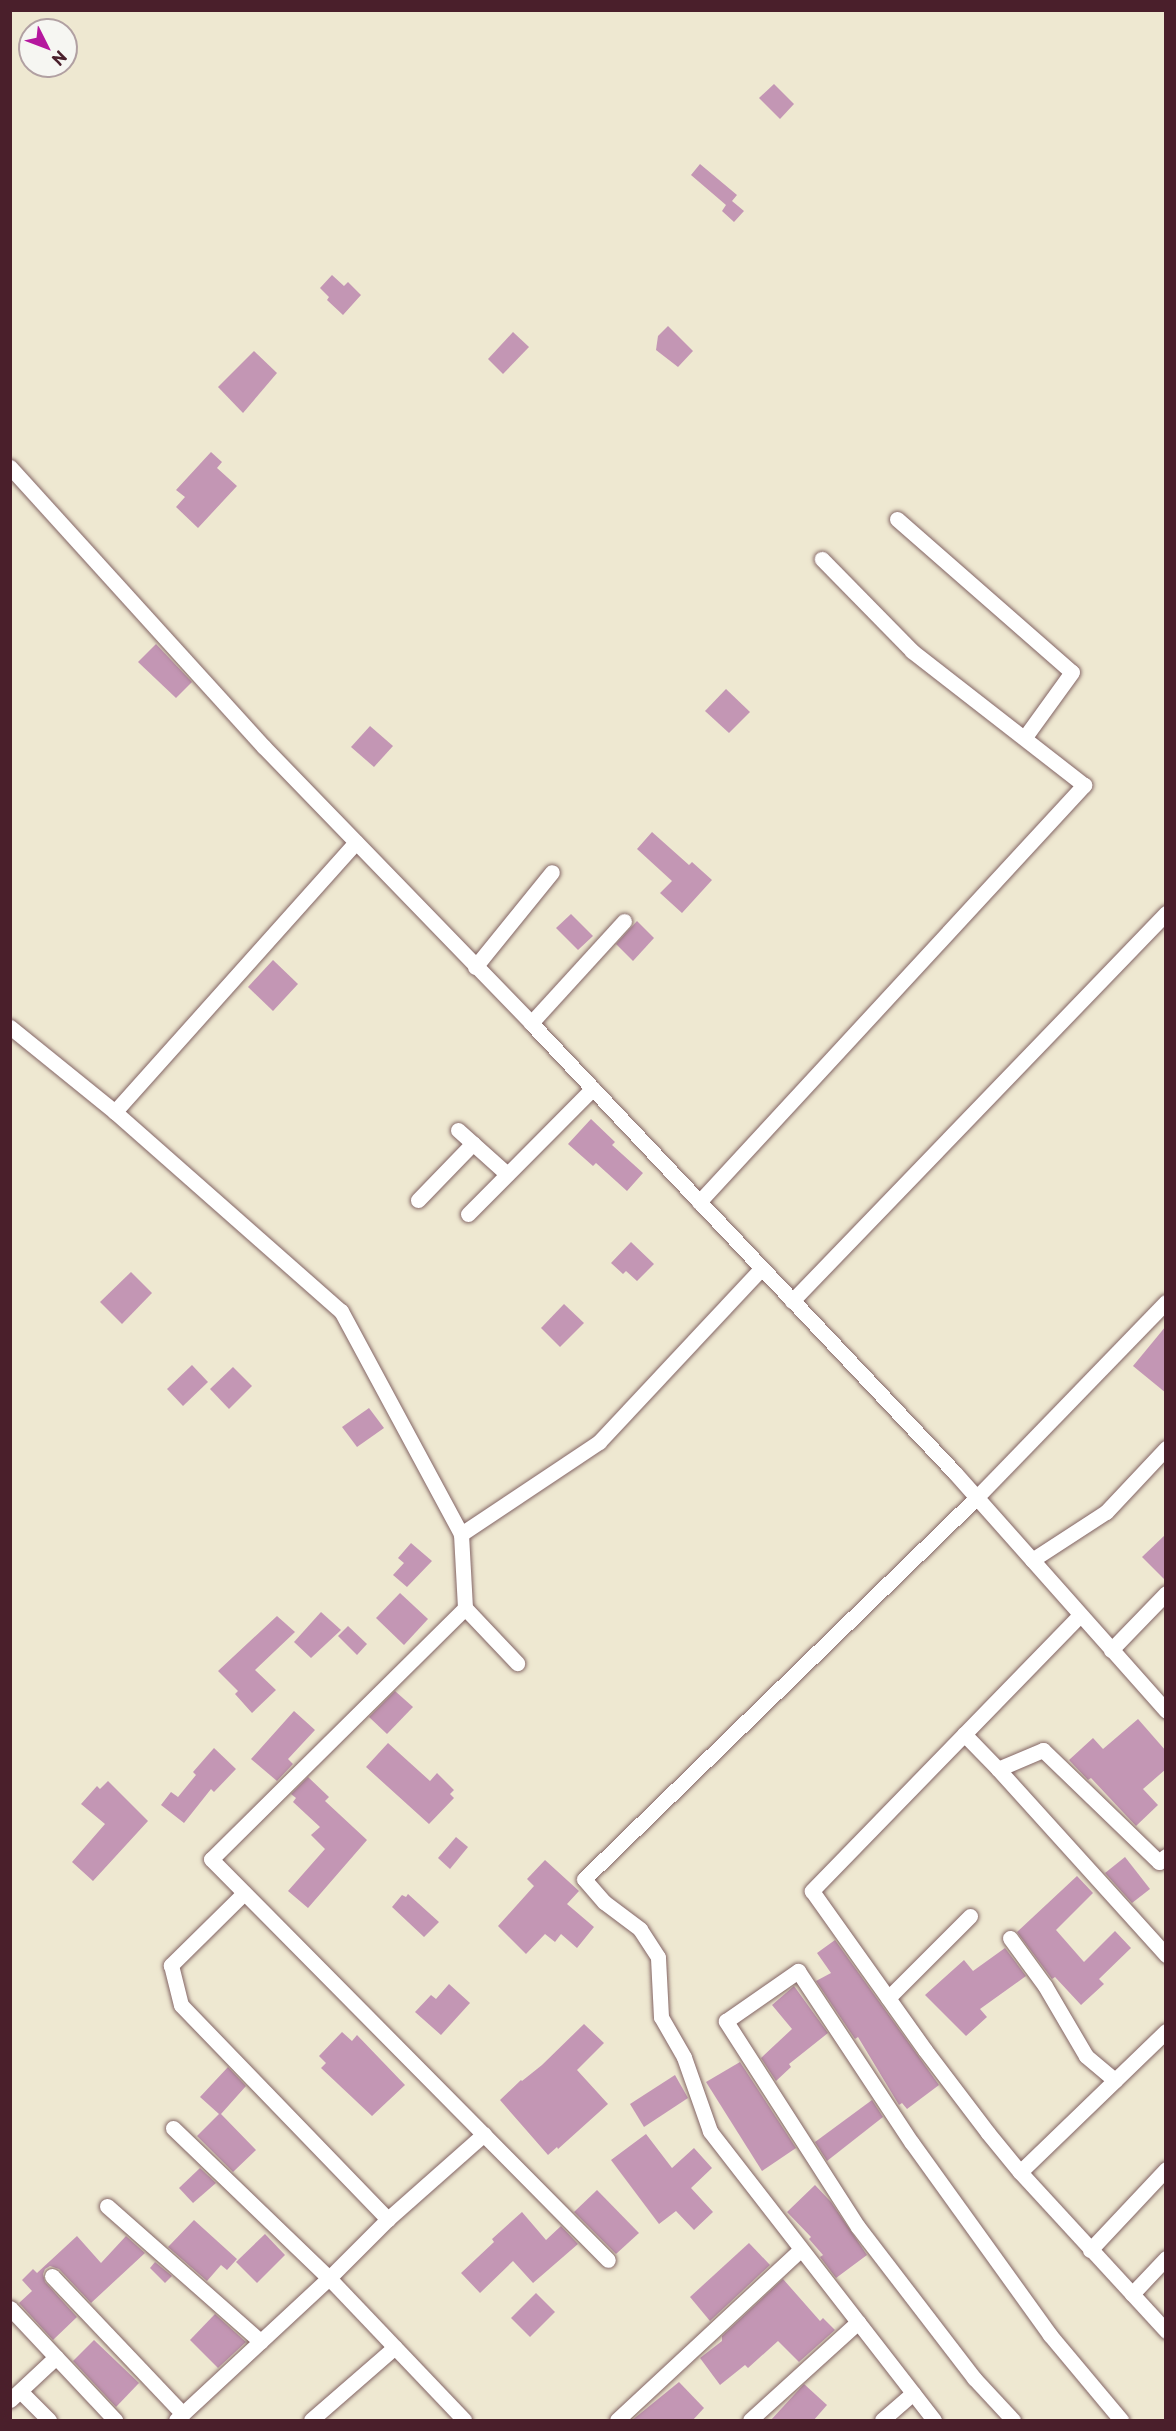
<!DOCTYPE html>
<html>
<head>
<meta charset="utf-8">
<style>
  body { margin:0 }
  #map { position:relative; width:1176px; height:2431px; overflow:hidden; background:#eee8d1; font-family:"Playpen Sans",sans-serif }
  div>[style] { position:absolute }
  [style*='--x'] { left:calc(var(--x)*1px); top:calc(var(--y)*1px); width:calc(var(--w)*1px); rotate:calc(var(--a)*1deg) }
  .building>* { inset:0; background:#c396b4 }
  .roads { filter:drop-shadow(0 0 2px #836565) drop-shadow(0 0 2px #836565) }
  .street>* { height:15px; margin:-7.5px; padding:0 7.5px; transform-origin:7.5px; border-radius:7.5px; background:#fff }
  span { translate:-50% -50%; white-space:nowrap; text-align:center; line-height:1.15; -webkit-text-stroke:6px #f6f6f2; paint-order:stroke }
  .frame { position:absolute; inset:0; border:12px solid #4a1f2b; pointer-events:none }
  .north { position:absolute; left:18px; top:18px; width:60px; height:60px; box-sizing:border-box; background:#f6f6f2; border:2px solid #b1a0a2; border-radius:50%; rotate:132deg; font-size:16px; font-weight:700; line-height:24px; text-align:center; color:#4a1f2b }
  .north::after { content:''; display:block; margin:auto; width:21px; height:27px; background:#b5179e; clip-path:polygon(50% 0,100% 100%,50% 72%,0 100%) }
</style>
</head>
<body>
<div id="map">
  <div class="building">
    <i style="clip-path:polygon(774px 84px,794px 104px,780px 119px,759px 98px)"></i>
    <i style="clip-path:polygon(700px 164px,737px 195px,732px 201px,744px 211px,734px 222px,722px 211px,726px 205px,691px 175px)"></i>
    <i style="clip-path:polygon(332px 275px,344px 286px,348px 282px,361px 295px,343px 315px,327px 300px,329px 297px,320px 288px)"></i>
    <i style="clip-path:polygon(668px 326px,693px 351px,678px 367px,656px 350px,658px 336px)"></i>
    <i style="clip-path:polygon(513px 332px,529px 347px,503px 374px,488px 359px)"></i>
    <i style="clip-path:polygon(254px 351px,277px 373px,243px 413px,218px 387px)"></i>
    <i style="clip-path:polygon(211px 452px,222px 462px,217px 468px,237px 486px,198px 528px,176px 507px,185px 497px,176px 490px)"></i>
    <i style="clip-path:polygon(156px 644px,192px 682px,176px 698px,138px 662px)"></i>
    <i style="clip-path:polygon(726px 689px,750px 712px,729px 733px,705px 711px)"></i>
    <i style="clip-path:polygon(370px 726px,393px 746px,374px 767px,351px 747px)"></i>
    <i style="clip-path:polygon(652px 832px,689px 865px,692px 862px,712px 880px,682px 913px,660px 893px,672px 881px,637px 849px)"></i>
    <i style="clip-path:polygon(571px 914px,593px 936px,578px 950px,556px 928px)"></i>
    <i style="clip-path:polygon(637px 921px,654px 938px,633px 961px,616px 944px)"></i>
    <i style="clip-path:polygon(273px 960px,298px 984px,273px 1011px,248px 987px)"></i>
    <i style="clip-path:polygon(591px 1119px,615px 1142px,612px 1145px,643px 1173px,627px 1191px,596px 1163px,593px 1166px,568px 1144px)"></i>
    <i style="clip-path:polygon(631px 1242px,654px 1264px,637px 1281px,626px 1271px,623px 1274px,611px 1263px)"></i>
    <i style="clip-path:polygon(131px 1272px,152px 1293px,122px 1324px,100px 1302px)"></i>
    <i style="clip-path:polygon(564px 1304px,584px 1323px,560px 1347px,541px 1328px)"></i>
    <i style="clip-path:polygon(1166px 1326px,1166px 1393px,1133px 1366px)"></i>
    <i style="clip-path:polygon(192px 1365px,208px 1382px,183px 1406px,167px 1389px)"></i>
    <i style="clip-path:polygon(233px 1367px,252px 1386px,229px 1409px,210px 1389px)"></i>
    <i style="clip-path:polygon(369px 1408px,384px 1428px,357px 1447px,342px 1427px)"></i>
    <i style="clip-path:polygon(1166px 1534px,1166px 1581px,1142px 1557px)"></i>
    <i style="clip-path:polygon(411px 1543px,432px 1561px,407px 1587px,393px 1575px,404px 1563px,398px 1558px)"></i>
    <i style="clip-path:polygon(400px 1593px,428px 1619px,404px 1645px,376px 1618px)"></i>
    <i style="clip-path:polygon(321px 1612px,341px 1630px,311px 1658px,294px 1642px)"></i>
    <i style="clip-path:polygon(277px 1616px,295px 1632px,255px 1670px,276px 1690px,252px 1713px,235px 1694px,238px 1691px,218px 1671px)"></i>
    <i style="clip-path:polygon(348px 1626px,367px 1644px,357px 1655px,338px 1636px)"></i>
    <i style="clip-path:polygon(395px 1691px,413px 1707px,387px 1734px,369px 1717px)"></i>
    <i style="clip-path:polygon(294px 1711px,315px 1730px,288px 1759px,293px 1764px,277px 1781px,251px 1759px)"></i>
    <i style="clip-path:polygon(1138px 1719px,1166px 1751px,1166px 1769px,1143px 1789px,1158px 1805px,1136px 1826px,1091px 1778px,1088px 1780px,1069px 1760px,1093px 1738px,1103px 1749px)"></i>
    <i style="clip-path:polygon(388px 1743px,430px 1781px,437px 1773px,454px 1790px,450px 1794px,454px 1798px,429px 1824px,366px 1767px)"></i>
    <i style="clip-path:polygon(214px 1748px,236px 1769px,214px 1792px,211px 1789px,184px 1823px,161px 1805px,171px 1792px,178px 1797px,196px 1775px,193px 1772px)"></i>
    <i style="clip-path:polygon(308px 1777px,329px 1797px,325px 1801px,367px 1840px,308px 1908px,288px 1891px,325px 1849px,311px 1835px,320px 1827px,293px 1802px,296px 1798px,291px 1794px)"></i>
    <i style="clip-path:polygon(108px 1781px,148px 1821px,93px 1881px,72px 1862px,105px 1824px,81px 1804px,97px 1786px,100px 1789px)"></i>
    <i style="clip-path:polygon(456px 1837px,468px 1847px,450px 1869px,438px 1858px)"></i>
    <i style="clip-path:polygon(1125px 1857px,1150px 1889px,1132px 1903px,1105px 1873px)"></i>
    <i style="clip-path:polygon(545px 1860px,579px 1891px,567px 1904px,594px 1927px,577px 1948px,561px 1934px,555px 1942px,545px 1934px,526px 1954px,498px 1926px,534px 1886px,527px 1879px)"></i>
    <i style="clip-path:polygon(1077px 1876px,1093px 1893px,1056px 1930px,1084px 1962px,1115px 1931px,1131px 1948px,1099px 1979px,1104px 1984px,1081px 2005px,1055px 1977px,1052px 1979px,1017px 1932px)"></i>
    <i style="clip-path:polygon(408px 1894px,439px 1922px,424px 1937px,392px 1907px,402px 1895px,406px 1897px)"></i>
    <i style="clip-path:polygon(835px 1940px,939px 2085px,907px 2109px,902px 2103px,899px 2105px,858px 2037px,855px 2039px,816px 1981px,831px 1973px,817px 1953px)"></i>
    <i style="clip-path:polygon(1005px 1948px,1026px 1976px,980px 2009px,987px 2017px,966px 2036px,925px 1995px,964px 1960px,973px 1971px)"></i>
    <i style="clip-path:polygon(449px 1984px,470px 2003px,441px 2035px,415px 2012px,431px 1995px,436px 1999px)"></i>
    <i style="clip-path:polygon(794px 1986px,828px 2033px,789px 2064px,791px 2067px,776px 2081px,761px 2058px,792px 2029px,772px 2005px)"></i>
    <i style="clip-path:polygon(584px 2024px,604px 2043px,577px 2070px,608px 2104px,558px 2149px,557px 2147px,548px 2155px,500px 2100px,521px 2080px,522px 2081px,542px 2065px)"></i>
    <i style="clip-path:polygon(342px 2032px,352px 2041px,357px 2035px,405px 2085px,372px 2116px,321px 2068px,326px 2063px,319px 2056px)"></i>
    <i style="clip-path:polygon(740px 2062px,796px 2148px,762px 2171px,706px 2082px)"></i>
    <i style="clip-path:polygon(228px 2067px,246px 2086px,221px 2114px,256px 2150px,233px 2172px,197px 2136px,219px 2114px,200px 2097px)"></i>
    <i style="clip-path:polygon(675px 2075px,688px 2098px,644px 2127px,630px 2104px)"></i>
    <i style="clip-path:polygon(872px 2100px,883px 2117px,827px 2161px,815px 2142px)"></i>
    <i style="clip-path:polygon(646px 2134px,672px 2168px,694px 2148px,712px 2168px,691px 2188px,713px 2212px,694px 2230px,676px 2211px,659px 2224px,611px 2160px)"></i>
    <i style="clip-path:polygon(200px 2168px,216px 2183px,193px 2203px,179px 2188px)"></i>
    <i style="clip-path:polygon(815px 2185px,831px 2202px,867px 2255px,836px 2278px,820px 2257px,823px 2255px,809px 2239px,811px 2237px,787px 2212px)"></i>
    <i style="clip-path:polygon(597px 2190px,639px 2233px,616px 2254px,574px 2212px)"></i>
    <i style="clip-path:polygon(522px 2212px,546px 2240px,561px 2226px,578px 2244px,533px 2283px,513px 2261px,480px 2293px,461px 2273px,494px 2242px,492px 2239px)"></i>
    <i style="clip-path:polygon(194px 2220px,237px 2259px,227px 2270px,221px 2265px,207px 2281px,168px 2247px)"></i>
    <i style="clip-path:polygon(265px 2234px,285px 2255px,257px 2283px,236px 2262px)"></i>
    <i style="clip-path:polygon(77px 2236px,101px 2263px,126px 2236px,145px 2253px,91px 2303px,59px 2269px,50px 2266px,45px 2269px,43px 2274px,45px 2282px,77px 2317px,53px 2340px,19px 2303px,32px 2291px,22px 2280px,33px 2269px,37px 2273px)"></i>
    <i style="clip-path:polygon(749px 2243px,770px 2265px,710px 2321px,690px 2297px)"></i>
    <i style="clip-path:polygon(155px 2262px,172px 2276px,165px 2283px,150px 2268px)"></i>
    <i style="clip-path:polygon(783px 2279px,820px 2321px,823px 2318px,835px 2330px,799px 2362px,778px 2341px,748px 2368px,745px 2365px,720px 2385px,700px 2358px,722px 2341px,722px 2336px)"></i>
    <i style="clip-path:polygon(536px 2293px,555px 2312px,530px 2337px,511px 2318px)"></i>
    <i style="clip-path:polygon(215px 2314px,246px 2342px,218px 2368px,190px 2340px)"></i>
    <i style="clip-path:polygon(94px 2340px,139px 2383px,116px 2407px,73px 2361px)"></i>
    <i style="clip-path:polygon(679px 2382px,704px 2408px,692px 2421px,631px 2421px)"></i>
    <i style="clip-path:polygon(804px 2384px,827px 2405px,813px 2421px,770px 2421px)"></i>
  </div>
  <div class="roads">
    <div class="street">
      <i style="--x:10;--y:467;--w:377;--a:47.8"></i>
      <i style="--x:263;--y:746;--w:385;--a:45.9"></i>
      <i style="--x:531;--y:1023;--w:618;--a:46.7"></i>
      <i style="--x:955;--y:1473;--w:318;--a:48.4"></i>
      <i style="--x:897;--y:519;--w:232;--a:41.2"></i>
      <i style="--x:1072;--y:672;--w:80;--a:125.9"></i>
      <i style="--x:356;--y:842;--w:362;--a:131.8"></i>
      <i style="--x:115;--y:1112;--w:301;--a:41.4"></i>
      <i style="--x:341;--y:1311;--w:253;--a:61.7"></i>
      <i style="--x:461;--y:1534;--w:74;--a:86.9"></i>
      <i style="--x:465;--y:1608;--w:76;--a:46.6"></i>
      <i style="--x:475;--y:967;--w:122;--a:-51"></i>
      <i style="--x:531;--y:1023;--w:138;--a:-47.6"></i>
      <i style="--x:10;--y:1027;--w:135;--a:39"></i>
      <i style="--x:458;--y:1130;--w:66;--a:41.9"></i>
      <i style="--x:418;--y:1200;--w:79;--a:-46"></i>
      <i style="--x:699;--y:1202;--w:568;--a:-47.28"></i>
      <i style="--x:1084;--y:785;--w:218;--a:-142.1"></i>
      <i style="--x:912;--y:651;--w:129;--a:-134.4"></i>
      <i style="--x:468;--y:1214;--w:177;--a:-45.2"></i>
      <i style="--x:792;--y:1301;--w:539;--a:-46.05"></i>
      <i style="--x:461;--y:1534;--w:166;--a:-33.7"></i>
      <i style="--x:599;--y:1442;--w:238;--a:-46.9"></i>
      <i style="--x:1032;--y:1560;--w:88;--a:-33"></i>
      <i style="--x:1106;--y:1512;--w:88;--a:-46.8"></i>
      <i style="--x:465;--y:1608;--w:357;--a:135.3"></i>
      <i style="--x:211;--y:1859;--w:564;--a:45.29"></i>
      <i style="--x:1080;--y:1615;--w:385;--a:134.2"></i>
      <i style="--x:812;--y:1891;--w:195;--a:54.6"></i>
      <i style="--x:925;--y:2050;--w:104;--a:52.8"></i>
      <i style="--x:988;--y:2133;--w:50;--a:50.6"></i>
      <i style="--x:1020;--y:2172;--w:216;--a:47.4"></i>
      <i style="--x:1111;--y:1650;--w:79;--a:-46"></i>
      <i style="--x:964;--y:1734;--w:49;--a:45.8"></i>
      <i style="--x:998;--y:1769;--w:49;--a:-22.9"></i>
      <i style="--x:1043;--y:1750;--w:161;--a:44"></i>
      <i style="--x:1159;--y:1862;--w:9;--a:-41"></i>
      <i style="--x:998;--y:1769;--w:251;--a:47.9"></i>
      <i style="--x:244;--y:1893;--w:103;--a:135.4"></i>
      <i style="--x:171;--y:1965;--w:41;--a:76"></i>
      <i style="--x:181;--y:2005;--w:298;--a:46"></i>
      <i style="--x:1010;--y:1938;--w:59;--a:53.9"></i>
      <i style="--x:1045;--y:1986;--w:81;--a:59.6"></i>
      <i style="--x:1086;--y:2056;--w:38;--a:40"></i>
      <i style="--x:888;--y:1998;--w:116;--a:-45"></i>
      <i style="--x:173;--y:2128;--w:216;--a:43.9"></i>
      <i style="--x:329;--y:2278;--w:196;--a:46.4"></i>
      <i style="--x:1020;--y:2172;--w:203;--a:-44"></i>
      <i style="--x:107;--y:2206;--w:205;--a:41.4"></i>
      <i style="--x:1090;--y:2250;--w:111;--a:-46.8"></i>
      <i style="--x:52;--y:2276;--w:190;--a:46.5"></i>
      <i style="--x:1132;--y:2294;--w:50;--a:-46.6"></i>
      <i style="--x:10;--y:2308;--w:154;--a:46.8"></i>
      <i style="--x:20;--y:2391;--w:41;--a:45"></i>
      <i style="--x:10;--y:2400;--w:63;--a:-43.1"></i>
      <i style="--x:176;--y:2420;--w:209;--a:-42.9"></i>
      <i style="--x:329;--y:2278;--w:83;--a:-45"></i>
      <i style="--x:388;--y:2219;--w:128;--a:-41.5"></i>
      <i style="--x:311;--y:2420;--w:111;--a:-41"></i>
      <i style="--x:617;--y:2420;--w:251;--a:-42.9"></i>
      <i style="--x:750;--y:2420;--w:146;--a:-42.2"></i>
      <i style="--x:882;--y:2420;--w:41;--a:-41.1"></i>
      <i style="--x:934;--y:2420;--w:366;--a:-127.8"></i>
      <i style="--x:710;--y:2131;--w:78;--a:-109.4"></i>
      <i style="--x:684;--y:2057;--w:46;--a:-119.9"></i>
      <i style="--x:661;--y:2017;--w:60;--a:-92.9"></i>
      <i style="--x:658;--y:1957;--w:33;--a:-123"></i>
      <i style="--x:640;--y:1929;--w:45;--a:-143.1"></i>
      <i style="--x:604;--y:1902;--w:30;--a:-131"></i>
      <i style="--x:584;--y:1879;--w:547;--a:-44.18"></i>
      <i style="--x:976;--y:1498;--w:273;--a:-45.9"></i>
      <i style="--x:1013;--y:2420;--w:57;--a:-132.9"></i>
      <i style="--x:974;--y:2378;--w:190;--a:-127.5"></i>
      <i style="--x:858;--y:2227;--w:245;--a:-122.7"></i>
      <i style="--x:726;--y:2021;--w:88;--a:-34.8"></i>
      <i style="--x:798;--y:1971;--w:206;--a:56.5"></i>
      <i style="--x:912;--y:2143;--w:236;--a:54.3"></i>
      <i style="--x:1050;--y:2335;--w:111;--a:50.1"></i>
    </div>
  </div>
  <div class="frame"></div>
  <div class="north">N</div>
</div>
</body>
</html>
